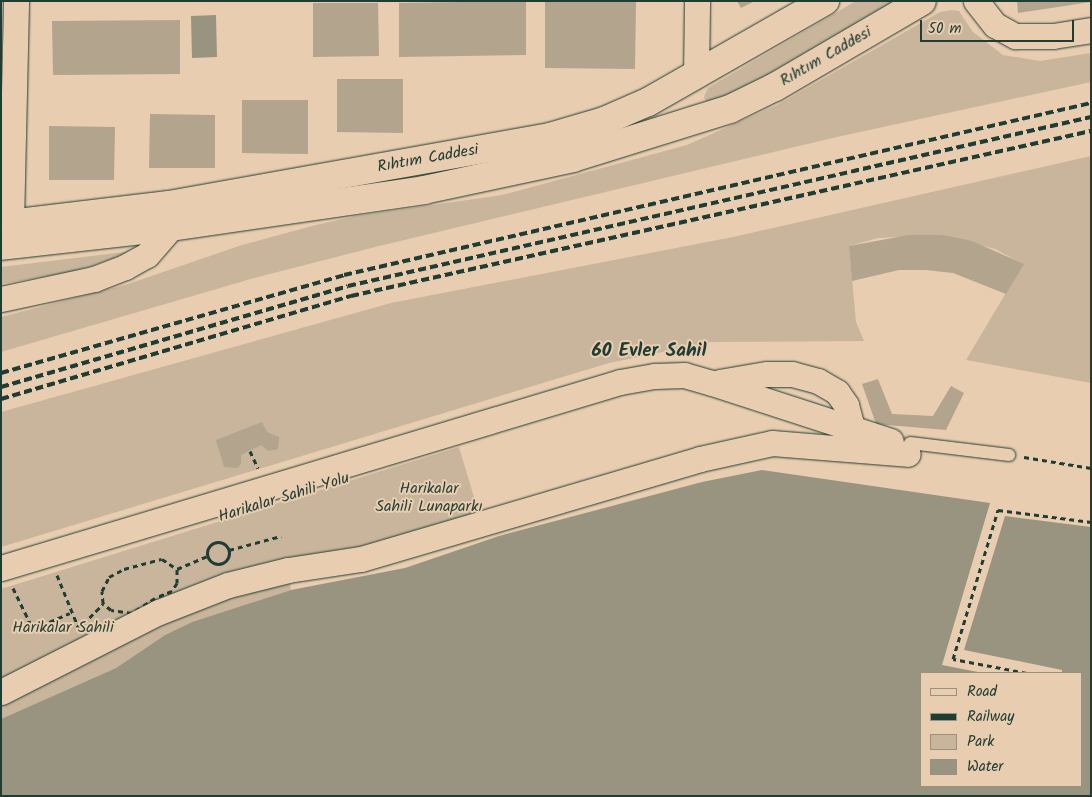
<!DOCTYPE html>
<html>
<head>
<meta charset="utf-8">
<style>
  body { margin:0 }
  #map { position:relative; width:1092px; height:797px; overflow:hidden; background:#e9cdb0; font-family:Kalam,sans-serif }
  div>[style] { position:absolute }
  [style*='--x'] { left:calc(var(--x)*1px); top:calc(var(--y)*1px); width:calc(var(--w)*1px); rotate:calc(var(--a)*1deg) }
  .green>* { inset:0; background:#c8b59b }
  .water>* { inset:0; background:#99947f }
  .building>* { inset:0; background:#b2a48d }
  .path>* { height:3px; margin-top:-1.5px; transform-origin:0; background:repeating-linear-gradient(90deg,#1f3d34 0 5px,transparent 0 9px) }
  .path>.ring { margin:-1.5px; padding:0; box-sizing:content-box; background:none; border:3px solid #1f3d34; border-radius:50% }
  .roads { filter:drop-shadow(0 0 1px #1f3d34) drop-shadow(0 0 1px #1f3d34) }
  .lane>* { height:12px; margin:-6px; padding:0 6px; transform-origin:6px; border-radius:6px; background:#e9cdb0 }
  .street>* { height:25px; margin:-12.5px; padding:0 12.5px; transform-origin:12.5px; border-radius:12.5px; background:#e9cdb0 }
  .secondary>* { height:28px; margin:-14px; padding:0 14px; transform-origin:14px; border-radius:14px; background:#e9cdb0 }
  .rail>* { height:4px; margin-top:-2px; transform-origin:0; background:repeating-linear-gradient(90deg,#1f3d34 0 8px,transparent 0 12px) }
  span { translate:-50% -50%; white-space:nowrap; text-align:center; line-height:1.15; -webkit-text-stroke:4px #e9cdb0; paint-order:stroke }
  .street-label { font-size:16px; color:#1f3d34 }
  .park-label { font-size:16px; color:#274339 }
  .quarter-label { font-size:19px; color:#1f3d34; font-weight:700 }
  .frame { position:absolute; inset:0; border:2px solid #1f3d34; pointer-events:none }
  .legend { position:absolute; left:920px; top:672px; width:162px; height:115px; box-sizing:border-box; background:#e9cdb0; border:1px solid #98937e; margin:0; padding:6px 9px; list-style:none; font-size:15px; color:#1f3d34 }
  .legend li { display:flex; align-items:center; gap:10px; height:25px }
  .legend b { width:25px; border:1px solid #98937e }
  .scale { position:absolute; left:920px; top:20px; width:154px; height:22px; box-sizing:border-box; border:2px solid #1f3d34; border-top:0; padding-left:6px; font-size:15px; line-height:18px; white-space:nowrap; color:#1f3d34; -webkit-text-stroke:4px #e9cdb0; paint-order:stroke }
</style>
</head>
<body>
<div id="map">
  <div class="green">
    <i style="clip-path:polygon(856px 1px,900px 1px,719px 106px,708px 105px,704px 97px,708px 88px)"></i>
    <i style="clip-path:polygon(952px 10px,959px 11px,973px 32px,1003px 55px,1040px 61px,1091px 53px,1091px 82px,837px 137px,379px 246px,258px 277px,1px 352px,1px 317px,128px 284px,242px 245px,312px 226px,356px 216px,502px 195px,687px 145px,779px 104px,940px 12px)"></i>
    <i style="clip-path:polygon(1091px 156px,1091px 383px,966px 360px,1023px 264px,995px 249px,943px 235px,878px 238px,849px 246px,856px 322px,864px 341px,711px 342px,609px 363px,1px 547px,1px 412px,391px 303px,733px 237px)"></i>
    <i style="clip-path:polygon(133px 251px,78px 271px,1px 284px,1px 267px)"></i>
    <i style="clip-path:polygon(459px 447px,482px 524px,288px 570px,291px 590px,192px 622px,165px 635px,116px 668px,1px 719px,1px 589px)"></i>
  </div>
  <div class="water">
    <i style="clip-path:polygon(216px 15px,217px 57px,192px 58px,191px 16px)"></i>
    <i style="clip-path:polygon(762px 470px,990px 503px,942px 665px,983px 673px,921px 673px,921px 786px,1081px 786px,1081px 673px,1062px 673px,1062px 670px,964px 650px,1005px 516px,1091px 527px,1091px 796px,1px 796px,1px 719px,116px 668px,165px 635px,192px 622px,291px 590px,405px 568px,499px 536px,702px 482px)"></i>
  </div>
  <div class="building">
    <i style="clip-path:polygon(526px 1px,526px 55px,399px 57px,399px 3px)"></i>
    <i style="clip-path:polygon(545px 1px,636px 1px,635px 69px,545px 68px)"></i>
    <i style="clip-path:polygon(737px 1px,755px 1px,741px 8px)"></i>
    <i style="clip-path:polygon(1017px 1px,1090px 1px,1091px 2px,1018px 13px)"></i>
    <i style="clip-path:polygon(313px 3px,378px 3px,379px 56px,313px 57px)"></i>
    <i style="clip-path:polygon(180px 20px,180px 74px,53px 75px,52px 21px)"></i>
    <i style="clip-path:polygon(337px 79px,403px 79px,403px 133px,337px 132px)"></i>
    <i style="clip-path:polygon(242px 100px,308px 100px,308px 154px,242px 153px)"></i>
    <i style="clip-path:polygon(150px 114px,215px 115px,215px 168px,149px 168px)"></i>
    <i style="clip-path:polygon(49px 126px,115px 127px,114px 180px,49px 180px)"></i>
    <i style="clip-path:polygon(909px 235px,943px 235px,972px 241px,1024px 264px,1006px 294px,953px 273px,926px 270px,899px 270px,852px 281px,849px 246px)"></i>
    <i style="clip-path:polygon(878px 379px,892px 414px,933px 416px,951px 386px,964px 393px,946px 430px,876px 424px,862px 384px)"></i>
    <i style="clip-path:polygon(262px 422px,267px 432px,279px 437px,278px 449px,268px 451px,261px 445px,241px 455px,241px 464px,237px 468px,224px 467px,216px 440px)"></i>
  </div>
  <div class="path">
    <i style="--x:250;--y:451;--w:19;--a:65"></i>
    <i style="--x:1024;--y:457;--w:68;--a:9.3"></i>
    <i class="ring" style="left:207px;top:542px;width:19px;height:19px"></i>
    <i style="--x:229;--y:550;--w:54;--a:-15.1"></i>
    <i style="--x:162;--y:559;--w:18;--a:34"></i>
    <i style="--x:177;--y:569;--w:14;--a:90"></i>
    <i style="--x:177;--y:583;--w:9;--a:122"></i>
    <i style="--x:172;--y:591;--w:18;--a:158"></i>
    <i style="--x:155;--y:598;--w:27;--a:147"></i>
    <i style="--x:132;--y:613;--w:21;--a:-172"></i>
    <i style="--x:111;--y:610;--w:11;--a:-139"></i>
    <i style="--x:103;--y:603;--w:12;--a:-95"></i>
    <i style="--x:102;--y:591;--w:16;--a:-63"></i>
    <i style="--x:109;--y:577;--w:17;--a:-28"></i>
    <i style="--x:124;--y:569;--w:39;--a:-15"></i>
    <i style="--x:177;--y:569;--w:34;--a:-23"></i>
    <i style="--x:57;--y:575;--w:58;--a:67.8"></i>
    <i style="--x:13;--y:588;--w:46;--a:64"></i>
    <i style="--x:33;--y:629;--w:40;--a:-23.4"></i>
    <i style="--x:83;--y:624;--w:28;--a:-45"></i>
    <i style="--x:1027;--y:673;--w:75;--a:-169.3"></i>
    <i style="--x:953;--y:659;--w:156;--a:-73.2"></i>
    <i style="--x:998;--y:510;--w:94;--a:7.4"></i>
  </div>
  <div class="roads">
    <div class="lane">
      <i style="--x:910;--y:443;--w:100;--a:6.9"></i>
    </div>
    <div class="street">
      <i style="--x:976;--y:1;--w:31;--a:52"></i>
      <i style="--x:995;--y:25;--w:23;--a:29"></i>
      <i style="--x:1015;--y:36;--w:38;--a:0"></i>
      <i style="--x:1053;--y:36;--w:38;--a:-9"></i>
      <i style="--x:696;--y:75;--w:74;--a:-89.2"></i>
      <i style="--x:11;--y:224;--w:223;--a:-88.7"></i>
      <i style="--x:1;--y:299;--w:95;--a:-12.1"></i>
      <i style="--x:94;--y:279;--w:33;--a:-21"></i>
      <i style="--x:125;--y:267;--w:25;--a:-29"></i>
      <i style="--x:147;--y:255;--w:37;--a:-49"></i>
      <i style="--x:719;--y:382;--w:49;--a:-9.5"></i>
      <i style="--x:767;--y:374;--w:25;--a:0"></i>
      <i style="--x:792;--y:374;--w:27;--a:15"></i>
      <i style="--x:818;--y:381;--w:22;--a:30"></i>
      <i style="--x:837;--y:392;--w:16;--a:55"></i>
      <i style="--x:846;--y:405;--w:27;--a:75"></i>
      <i style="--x:1;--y:568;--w:646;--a:-16.72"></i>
      <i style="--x:620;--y:382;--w:36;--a:-10"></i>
      <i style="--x:655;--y:376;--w:29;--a:-2"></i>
      <i style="--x:684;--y:375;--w:29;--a:16"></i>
      <i style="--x:712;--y:383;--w:188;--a:18"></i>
      <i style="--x:1;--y:692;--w:177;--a:-26.9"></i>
      <i style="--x:159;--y:612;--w:74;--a:-21.4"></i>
      <i style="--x:228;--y:585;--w:62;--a:-14"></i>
      <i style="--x:288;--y:570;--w:74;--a:-8.6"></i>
      <i style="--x:361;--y:559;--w:353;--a:-16.4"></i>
      <i style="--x:700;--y:459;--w:74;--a:-12.5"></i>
      <i style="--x:772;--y:443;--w:136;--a:4.6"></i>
    </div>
    <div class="secondary">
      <i style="--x:1;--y:225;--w:169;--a:-6.8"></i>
      <i style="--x:169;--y:205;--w:387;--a:-10.1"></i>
      <i style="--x:550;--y:137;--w:56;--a:-16.5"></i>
      <i style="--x:604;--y:121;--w:48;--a:-23.4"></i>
      <i style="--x:648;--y:102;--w:204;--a:-29.7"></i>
      <i style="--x:1;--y:246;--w:171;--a:-6.4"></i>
      <i style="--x:171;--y:227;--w:256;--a:-8.3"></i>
      <i style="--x:424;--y:190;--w:152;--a:-12.1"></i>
      <i style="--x:573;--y:158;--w:164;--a:-17.3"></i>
      <i style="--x:730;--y:109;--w:50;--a:-26.1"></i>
      <i style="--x:775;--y:87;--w:170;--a:-30.3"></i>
    </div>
  </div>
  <div class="rail">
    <i style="--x:1;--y:373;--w:357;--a:-15.9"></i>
    <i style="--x:344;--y:275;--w:767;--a:-12.97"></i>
    <i style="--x:1;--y:387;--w:361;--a:-16.2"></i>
    <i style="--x:348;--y:286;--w:762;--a:-12.81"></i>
    <i style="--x:1;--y:399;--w:365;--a:-16.4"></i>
    <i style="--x:351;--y:296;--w:758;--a:-12.57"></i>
  </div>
  <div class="street-label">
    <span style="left:826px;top:57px;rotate:-30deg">Rıhtım Caddesi</span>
    <span style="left:428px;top:159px;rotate:-10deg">Rıhtım Caddesi</span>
    <span style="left:284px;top:498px;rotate:-17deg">Harikalar Sahili Yolu</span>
  </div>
  <div class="park-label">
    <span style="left:429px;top:498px">Harikalar<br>Sahili Lunaparkı</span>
    <span style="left:63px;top:628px">Harikalar Sahili</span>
  </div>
  <div class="quarter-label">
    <span style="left:649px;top:352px">60 Evler Sahil</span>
  </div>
  <div class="frame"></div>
  <ul class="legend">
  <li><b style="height:6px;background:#e9cdb0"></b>Road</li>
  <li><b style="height:6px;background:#1f3d34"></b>Railway</li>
  <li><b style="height:14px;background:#c8b59b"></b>Park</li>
  <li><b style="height:14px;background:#99947f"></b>Water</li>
  </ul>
  <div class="scale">50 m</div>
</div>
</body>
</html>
